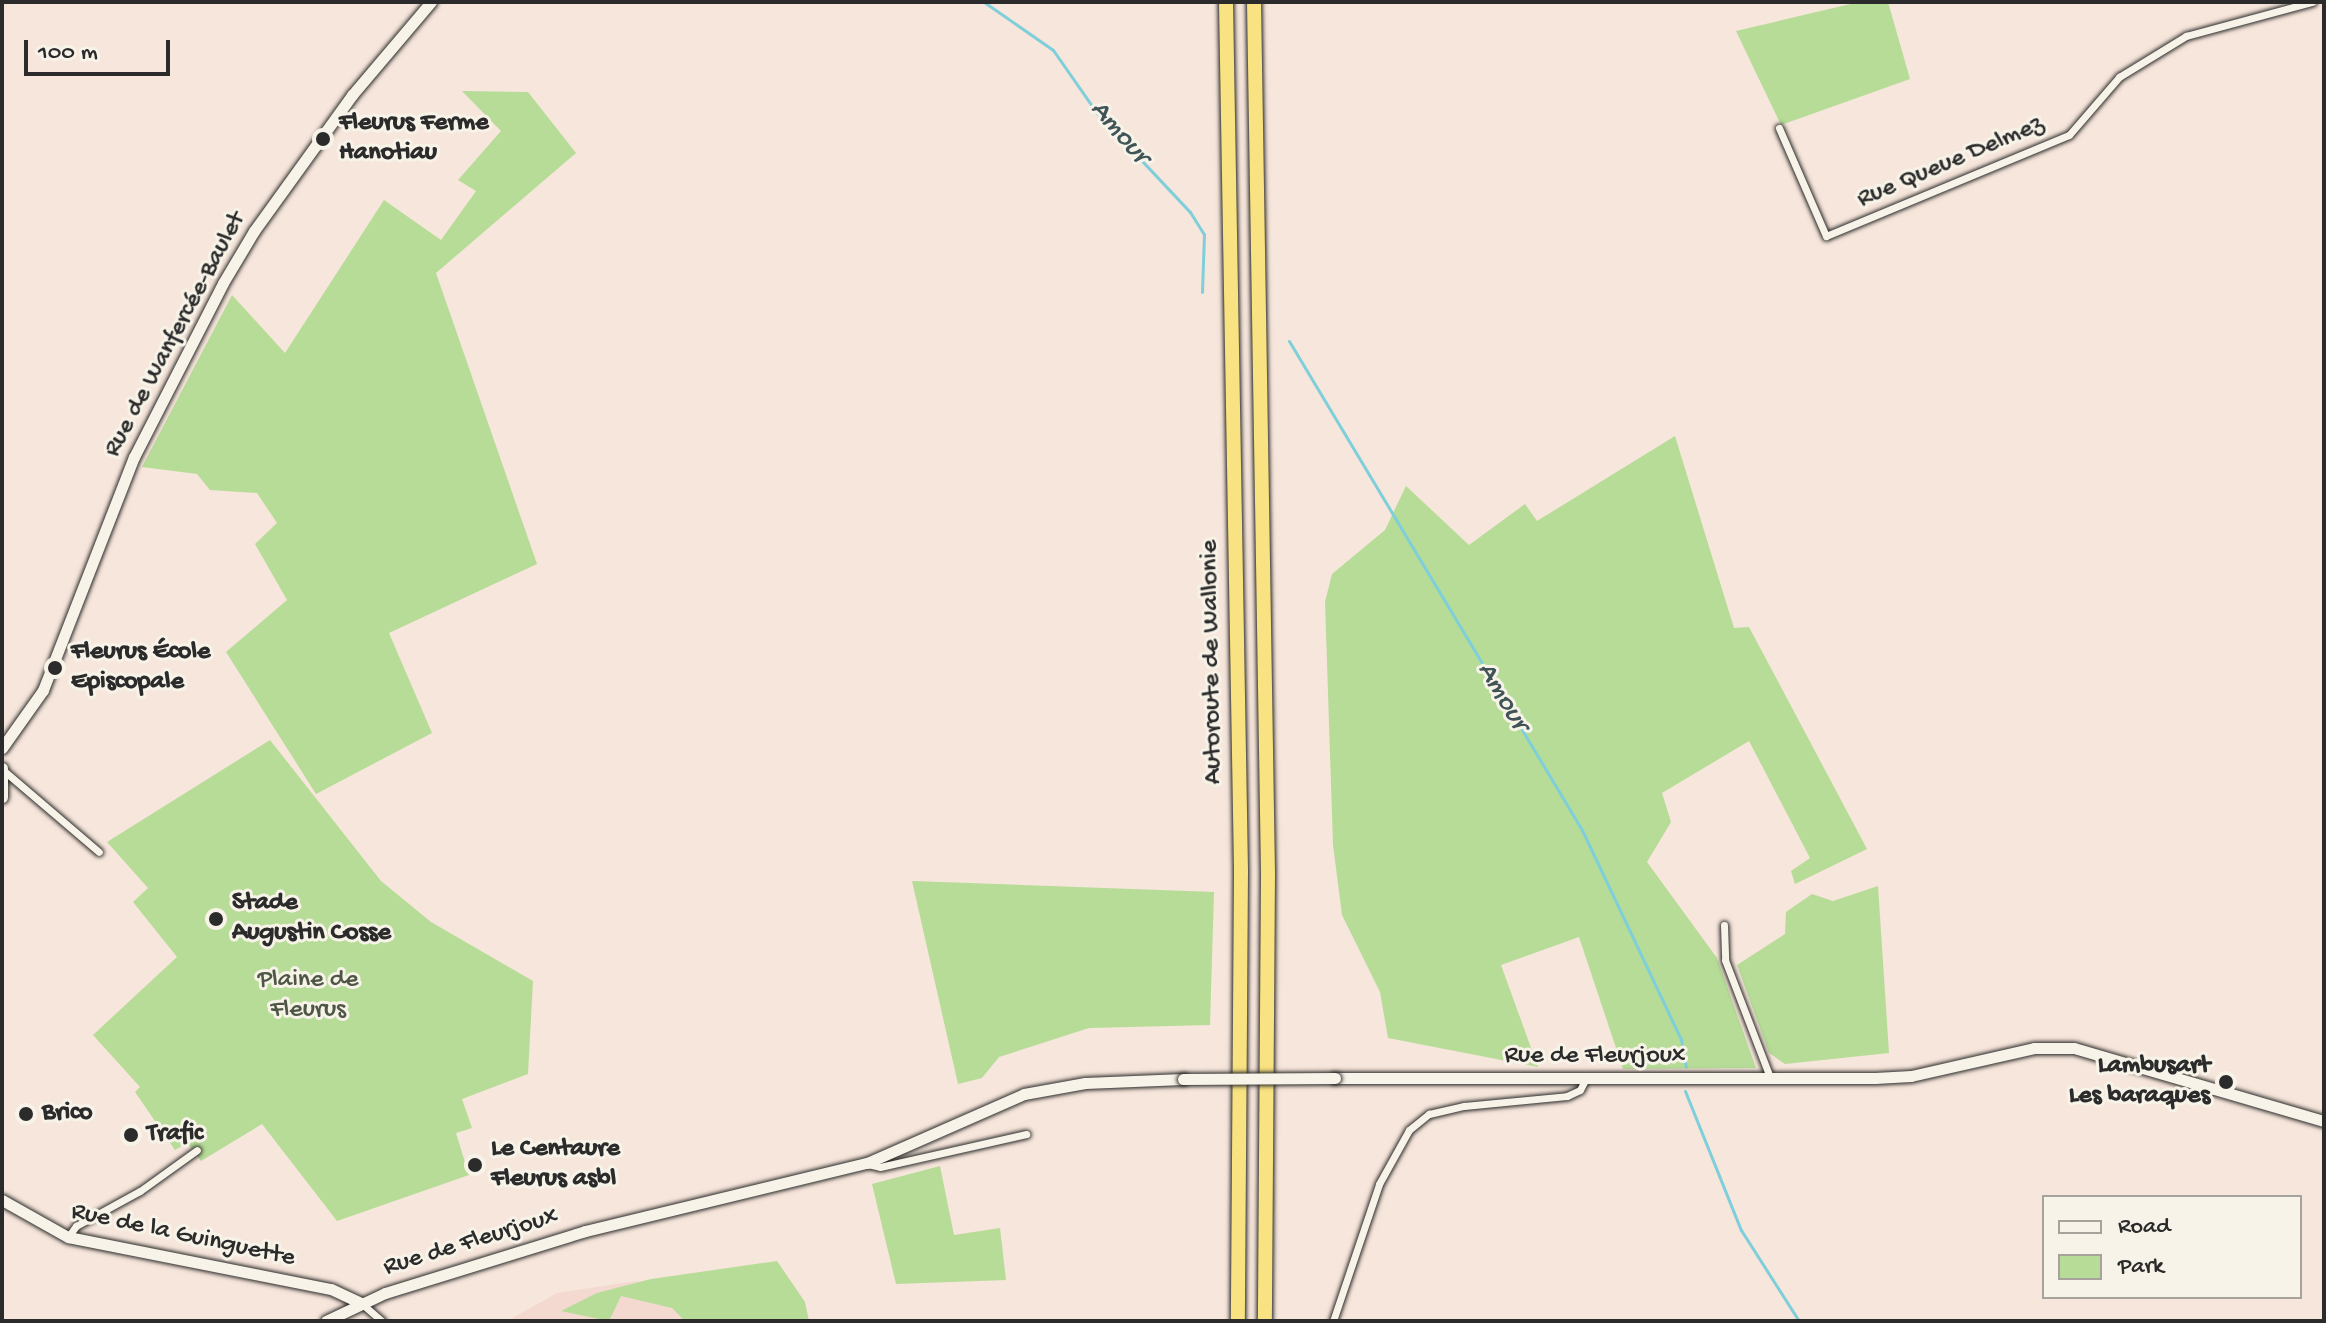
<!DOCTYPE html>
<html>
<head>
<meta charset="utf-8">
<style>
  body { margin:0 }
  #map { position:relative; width:2326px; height:1323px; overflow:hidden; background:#f7e6db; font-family:"Gochi Hand",sans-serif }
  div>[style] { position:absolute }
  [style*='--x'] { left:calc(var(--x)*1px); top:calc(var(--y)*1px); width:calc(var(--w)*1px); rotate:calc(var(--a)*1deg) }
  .built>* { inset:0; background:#f3d9cf }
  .green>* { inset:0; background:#b6dc98 }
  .stream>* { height:3px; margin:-1.5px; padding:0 1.5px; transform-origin:1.5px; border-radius:1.5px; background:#7fcfdb }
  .roads { filter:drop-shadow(0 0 2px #2b2b2b) drop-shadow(0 0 2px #2b2b2b) }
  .street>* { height:7px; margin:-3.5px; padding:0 3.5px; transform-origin:3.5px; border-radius:3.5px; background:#f7f3e8 }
  .secondary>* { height:11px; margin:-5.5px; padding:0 5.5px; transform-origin:5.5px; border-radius:5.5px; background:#f7f3e8 }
  .highway>* { height:14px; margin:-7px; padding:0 7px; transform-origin:7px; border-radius:7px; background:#f8e281 }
  .bridges { filter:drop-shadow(0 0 2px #2b2b2b) drop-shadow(0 0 2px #2b2b2b) }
  .secondary-bridge>* { height:11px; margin:-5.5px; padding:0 5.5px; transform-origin:5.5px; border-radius:5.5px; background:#f7f3e8 }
  .dots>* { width:22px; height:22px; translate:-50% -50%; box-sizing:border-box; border:4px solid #f7f3e8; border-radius:50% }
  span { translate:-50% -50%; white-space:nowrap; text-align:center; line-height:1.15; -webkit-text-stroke:6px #f7f3e8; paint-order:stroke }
  .poi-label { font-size:26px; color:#2b2b2b; font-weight:700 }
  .left { translate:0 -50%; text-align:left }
  .right { translate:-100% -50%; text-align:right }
  .street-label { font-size:26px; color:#2b2b2b }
  .park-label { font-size:26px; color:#4e5746 }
  .water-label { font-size:28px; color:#405457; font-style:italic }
  .frame { position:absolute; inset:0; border:4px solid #2b2b2b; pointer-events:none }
  .legend { position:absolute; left:2042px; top:1195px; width:260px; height:104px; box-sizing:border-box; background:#f7f3e8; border:2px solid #a5a39c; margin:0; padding:10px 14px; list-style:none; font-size:24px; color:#2b2b2b }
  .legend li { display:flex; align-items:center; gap:16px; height:40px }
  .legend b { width:40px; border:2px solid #a5a39c }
  .scale { position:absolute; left:24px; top:40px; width:146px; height:36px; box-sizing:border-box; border:4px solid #2b2b2b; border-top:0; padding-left:10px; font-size:24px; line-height:28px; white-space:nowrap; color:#2b2b2b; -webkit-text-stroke:6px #f7f3e8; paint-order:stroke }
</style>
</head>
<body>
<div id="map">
  <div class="built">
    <i style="clip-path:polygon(637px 1281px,700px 1311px,704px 1321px,507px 1321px,557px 1293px)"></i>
  </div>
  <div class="green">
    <i style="clip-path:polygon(1859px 2px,1888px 2px,1910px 79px,1781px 125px,1736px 31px)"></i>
    <i style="clip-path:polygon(462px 91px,528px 92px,576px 153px,436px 273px,537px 564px,389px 633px,432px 733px,316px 794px,226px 652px,287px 600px,255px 544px,277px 523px,257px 493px,210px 490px,197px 474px,142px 467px,232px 295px,285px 353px,384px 200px,441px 240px,476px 191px,458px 180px,501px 131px)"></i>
    <i style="clip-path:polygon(1675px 436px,1734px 628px,1749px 627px,1867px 849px,1795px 884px,1791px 871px,1810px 858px,1749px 741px,1662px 793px,1671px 822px,1647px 862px,1717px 958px,1756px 1068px,1623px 1069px,1579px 937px,1501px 965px,1538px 1067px,1388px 1038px,1380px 992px,1342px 915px,1333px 845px,1325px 602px,1332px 574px,1385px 530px,1406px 486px,1469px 545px,1525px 504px,1537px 521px)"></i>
    <i style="clip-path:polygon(270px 740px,381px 881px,431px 922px,533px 981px,528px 1074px,462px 1099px,472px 1128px,456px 1133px,469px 1175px,337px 1221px,262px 1124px,201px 1161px,187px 1143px,175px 1150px,135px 1092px,140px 1087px,93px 1035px,177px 957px,133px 902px,148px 888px,107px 842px)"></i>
    <i style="clip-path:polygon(912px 881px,1214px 892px,1210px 1025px,1089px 1028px,999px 1057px,982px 1078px,958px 1084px)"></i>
    <i style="clip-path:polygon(1878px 886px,1889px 1053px,1785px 1064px,1769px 1053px,1737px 965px,1785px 934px,1786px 912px,1812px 894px,1833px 901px)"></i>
    <i style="clip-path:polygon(940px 1166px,954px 1235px,1000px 1228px,1006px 1280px,896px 1284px,872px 1184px)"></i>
    <i style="clip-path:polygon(777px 1261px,805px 1302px,809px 1321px,685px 1321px,672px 1308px,621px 1296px,609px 1321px,561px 1311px,597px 1293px,651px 1279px)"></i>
  </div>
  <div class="stream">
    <i style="--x:984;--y:2;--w:84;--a:34.8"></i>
    <i style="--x:1053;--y:50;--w:77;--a:55.1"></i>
    <i style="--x:1097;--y:113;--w:136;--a:46.8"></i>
    <i style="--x:1190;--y:212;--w:26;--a:58"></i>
    <i style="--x:1204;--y:234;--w:58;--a:92"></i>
    <i style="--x:1289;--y:341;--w:570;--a:59.07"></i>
    <i style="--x:1582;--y:830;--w:231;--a:64.7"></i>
    <i style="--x:1681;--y:1039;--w:28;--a:80"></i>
    <i style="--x:1685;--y:1091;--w:150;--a:68.1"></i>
    <i style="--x:1741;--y:1230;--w:108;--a:57.5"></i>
  </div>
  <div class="roads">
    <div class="street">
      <i style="--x:1779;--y:128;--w:118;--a:66.5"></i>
      <i style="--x:1826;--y:236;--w:263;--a:-22.6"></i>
      <i style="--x:2069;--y:135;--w:77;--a:-49.2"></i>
      <i style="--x:2119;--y:77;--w:79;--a:-31.5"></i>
      <i style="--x:2186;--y:36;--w:131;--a:-15.1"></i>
      <i style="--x:3;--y:770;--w:126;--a:40.5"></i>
      <i style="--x:1724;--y:925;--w:35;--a:88"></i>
      <i style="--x:1725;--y:960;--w:125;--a:69"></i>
      <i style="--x:868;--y:1164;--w:12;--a:14"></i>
      <i style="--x:880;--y:1167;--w:150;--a:-12.7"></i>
      <i style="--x:68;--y:1237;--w:14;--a:-54"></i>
      <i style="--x:76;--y:1226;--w:73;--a:-28.7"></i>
      <i style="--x:140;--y:1191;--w:70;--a:-35.7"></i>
      <i style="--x:361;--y:1303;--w:28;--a:41"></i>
      <i style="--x:1333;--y:1321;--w:145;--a:-71.4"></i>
      <i style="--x:1379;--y:1184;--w:62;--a:-60.9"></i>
      <i style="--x:1409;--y:1130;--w:26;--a:-39"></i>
      <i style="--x:1429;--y:1114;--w:36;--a:-13"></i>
      <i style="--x:1464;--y:1106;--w:103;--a:-5.5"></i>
      <i style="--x:1567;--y:1096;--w:14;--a:-25"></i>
      <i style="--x:1580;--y:1090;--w:11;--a:-63"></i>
    </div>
    <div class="secondary">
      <i style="--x:2;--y:748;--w:71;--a:-54.7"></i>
      <i style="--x:43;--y:690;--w:250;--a:-68.7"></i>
      <i style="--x:134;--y:457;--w:195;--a:-62.9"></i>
      <i style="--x:223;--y:283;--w:61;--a:-59.2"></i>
      <i style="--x:254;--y:231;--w:168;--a:-54.2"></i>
      <i style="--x:352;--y:95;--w:122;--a:-49.7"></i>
      <i style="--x:2;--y:768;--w:29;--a:90"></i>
      <i style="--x:1335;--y:1078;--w:540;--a:0"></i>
      <i style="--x:1875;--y:1078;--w:36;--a:-3"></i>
      <i style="--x:1911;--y:1076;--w:126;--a:-12.8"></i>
      <i style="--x:2034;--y:1048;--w:40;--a:0"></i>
      <i style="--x:2074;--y:1048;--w:260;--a:16.3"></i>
      <i style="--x:2;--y:1200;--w:76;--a:29.3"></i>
      <i style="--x:68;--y:1237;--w:268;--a:11.2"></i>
      <i style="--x:331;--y:1289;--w:33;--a:25"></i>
      <i style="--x:326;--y:1321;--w:65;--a:-25.4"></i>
      <i style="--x:385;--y:1293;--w:209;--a:-17.2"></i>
      <i style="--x:585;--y:1231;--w:290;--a:-13.6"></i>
      <i style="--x:867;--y:1163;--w:171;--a:-23.7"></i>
      <i style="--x:1024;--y:1094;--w:62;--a:-10.2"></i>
      <i style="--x:1085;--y:1083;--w:98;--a:-2.3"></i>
    </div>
    <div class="highway">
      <i style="--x:1226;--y:2;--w:870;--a:89.01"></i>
      <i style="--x:1241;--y:872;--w:449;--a:90.4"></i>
      <i style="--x:1254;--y:2;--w:871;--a:89.08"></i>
      <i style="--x:1268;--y:873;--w:448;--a:90.4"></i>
    </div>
  </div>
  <div class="bridges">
    <div class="secondary-bridge">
      <i style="--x:1183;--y:1079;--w:152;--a:-0.4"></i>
    </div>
  </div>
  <div class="dots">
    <i style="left:323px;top:139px;background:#2b2b2b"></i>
    <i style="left:55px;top:668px;background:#2b2b2b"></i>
    <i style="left:216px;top:919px;background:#2b2b2b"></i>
    <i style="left:2226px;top:1082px;background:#2b2b2b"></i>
    <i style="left:26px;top:1114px;background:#2b2b2b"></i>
    <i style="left:131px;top:1135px;background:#2b2b2b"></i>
    <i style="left:475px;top:1165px;background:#2b2b2b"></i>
  </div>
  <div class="poi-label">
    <span class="left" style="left:339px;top:139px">Fleurus Ferme<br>Hanotiau</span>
    <span class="left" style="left:71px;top:668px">Fleurus École<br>Episcopale</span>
    <span class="left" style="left:232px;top:919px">Stade<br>Augustin Cosse</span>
    <span class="right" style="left:2210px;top:1082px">Lambusart<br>Les baraques</span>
    <span class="left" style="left:42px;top:1114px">Brico</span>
    <span class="left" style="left:147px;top:1135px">Trafic</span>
    <span class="left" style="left:491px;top:1165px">Le Centaure<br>Fleurus asbl</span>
  </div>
  <div class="street-label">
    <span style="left:1951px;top:163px;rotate:-23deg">Rue Queue Delmez</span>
    <span style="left:176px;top:335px;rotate:-62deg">Rue de Wanfercée-Baulet</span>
    <span style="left:1213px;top:662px;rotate:-91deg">Autoroute de Wallonie</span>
    <span style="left:1595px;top:1057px">Rue de Fleurjoux</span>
    <span style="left:183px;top:1236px;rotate:12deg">Rue de la Guinguette</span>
    <span style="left:471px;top:1243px;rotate:-17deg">Rue de Fleurjoux</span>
  </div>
  <div class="park-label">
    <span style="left:308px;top:996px">Plaine de<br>Fleurus</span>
  </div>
  <div class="water-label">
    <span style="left:1119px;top:133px;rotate:49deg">Amour</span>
    <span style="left:1502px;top:697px;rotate:59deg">Amour</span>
  </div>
  <div class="frame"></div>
  <ul class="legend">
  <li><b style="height:10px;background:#f7f3e8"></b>Road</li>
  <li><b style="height:22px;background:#b6dc98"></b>Park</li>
  </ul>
  <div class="scale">100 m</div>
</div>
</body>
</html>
